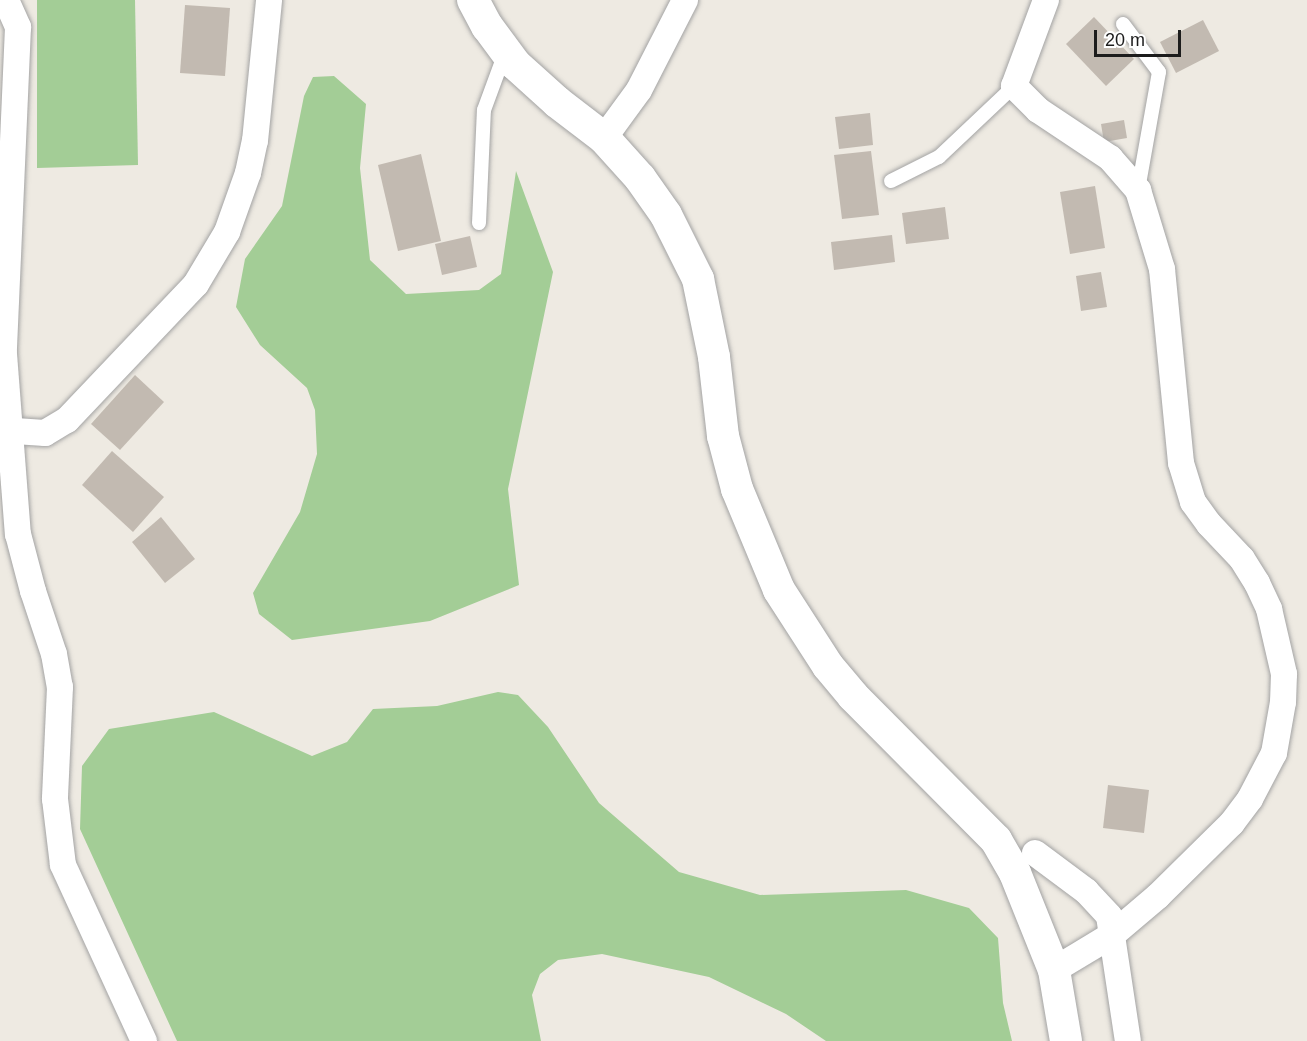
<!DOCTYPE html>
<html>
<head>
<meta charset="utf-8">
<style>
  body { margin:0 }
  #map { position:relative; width:1307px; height:1041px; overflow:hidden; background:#eeeae2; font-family:Helvetica,sans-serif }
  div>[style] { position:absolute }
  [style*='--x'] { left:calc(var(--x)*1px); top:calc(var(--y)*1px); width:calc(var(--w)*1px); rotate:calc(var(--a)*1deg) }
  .forest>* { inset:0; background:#a3cd96 }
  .building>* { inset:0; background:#c2bab1 }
  .roads { filter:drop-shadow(0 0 2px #a3a3a3) drop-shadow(0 0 2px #a3a3a3) }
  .service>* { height:14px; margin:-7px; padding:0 7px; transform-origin:7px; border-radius:7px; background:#fff }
  .minor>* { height:26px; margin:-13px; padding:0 13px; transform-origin:13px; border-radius:13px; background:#fff }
  .tertiary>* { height:32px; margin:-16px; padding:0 16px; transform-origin:16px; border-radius:16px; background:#fff }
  span { translate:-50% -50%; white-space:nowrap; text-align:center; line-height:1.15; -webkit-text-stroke:4.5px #fff; paint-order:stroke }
  .scale { position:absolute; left:1094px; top:30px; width:87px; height:27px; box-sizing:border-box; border:3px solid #1c1c1c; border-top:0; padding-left:8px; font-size:18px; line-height:21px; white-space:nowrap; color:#1c1c1c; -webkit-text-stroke:4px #fff; paint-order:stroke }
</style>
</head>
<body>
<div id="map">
  <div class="forest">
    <i style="clip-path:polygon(37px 0,135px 0,138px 165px,37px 168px)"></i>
    <i style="clip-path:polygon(334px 76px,366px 104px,360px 168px,370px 260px,406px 294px,479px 290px,501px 274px,516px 171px,553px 272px,508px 489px,519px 585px,430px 621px,292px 640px,259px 614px,253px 593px,300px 512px,317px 454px,315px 410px,307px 388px,260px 345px,236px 307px,245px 259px,282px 206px,304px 96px,313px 77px)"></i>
    <i style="clip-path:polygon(498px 692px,518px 695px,548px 727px,599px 803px,679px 872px,760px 895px,906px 890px,969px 908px,998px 938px,1003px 1003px,1012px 1041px,826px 1041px,786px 1014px,709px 977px,602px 954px,558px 960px,540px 974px,532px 995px,541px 1041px,177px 1041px,80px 829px,82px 766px,109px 729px,214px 712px,312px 756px,347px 742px,373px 709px,437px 706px)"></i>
  </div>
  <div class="building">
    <i style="clip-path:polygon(185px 5px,230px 8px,225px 76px,180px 73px)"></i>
    <i style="clip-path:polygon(1094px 17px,1134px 59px,1106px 86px,1066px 44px)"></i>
    <i style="clip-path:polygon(1203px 20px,1219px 51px,1176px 73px,1160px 42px)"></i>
    <i style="clip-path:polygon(870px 113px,873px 145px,839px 149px,835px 117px)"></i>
    <i style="clip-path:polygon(1124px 120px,1127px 138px,1104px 142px,1101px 124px)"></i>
    <i style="clip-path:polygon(871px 151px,879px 215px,842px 219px,834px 155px)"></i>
    <i style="clip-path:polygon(421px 154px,441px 241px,398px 251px,378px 165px)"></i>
    <i style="clip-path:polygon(1095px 186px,1105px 248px,1070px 254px,1060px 192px)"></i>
    <i style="clip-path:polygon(945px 207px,949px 239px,906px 244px,902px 213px)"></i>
    <i style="clip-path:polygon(892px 235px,895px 262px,834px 270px,831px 242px)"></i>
    <i style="clip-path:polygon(470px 236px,477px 267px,442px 275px,435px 244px)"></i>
    <i style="clip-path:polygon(1101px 272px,1107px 307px,1081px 311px,1076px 276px)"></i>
    <i style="clip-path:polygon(135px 375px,164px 402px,120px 450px,91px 424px)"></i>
    <i style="clip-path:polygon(112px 451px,164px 497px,133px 532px,82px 485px)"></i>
    <i style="clip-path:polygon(161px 517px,195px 559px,165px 583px,132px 542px)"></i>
    <i style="clip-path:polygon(1108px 785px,1149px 790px,1144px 833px,1103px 828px)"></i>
  </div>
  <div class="roads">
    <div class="service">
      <i style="--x:1123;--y:24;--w:60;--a:53.1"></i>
      <i style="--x:1159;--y:72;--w:120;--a:100.1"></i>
      <i style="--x:891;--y:181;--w:54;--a:-26.6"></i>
      <i style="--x:939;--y:157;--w:103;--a:-43.4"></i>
      <i style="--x:479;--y:223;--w:113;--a:-87.5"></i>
      <i style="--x:484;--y:110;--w:61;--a:-69.8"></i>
    </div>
    <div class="minor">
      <i style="--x:6;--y:0;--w:30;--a:66"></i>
      <i style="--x:18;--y:27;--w:327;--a:92.5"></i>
      <i style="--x:4;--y:354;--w:181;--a:85.6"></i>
      <i style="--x:18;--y:534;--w:59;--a:75.3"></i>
      <i style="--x:33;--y:591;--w:66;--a:71.6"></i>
      <i style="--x:54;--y:654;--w:34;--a:80"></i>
      <i style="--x:60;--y:687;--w:112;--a:92.6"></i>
      <i style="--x:55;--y:799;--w:66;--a:83.1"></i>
      <i style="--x:63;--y:865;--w:194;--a:65.3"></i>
      <i style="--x:1046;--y:0;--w:92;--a:110.4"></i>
      <i style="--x:1014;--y:86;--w:34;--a:45"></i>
      <i style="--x:1038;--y:110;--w:87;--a:33.7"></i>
      <i style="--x:1110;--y:158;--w:43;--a:48.8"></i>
      <i style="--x:1138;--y:190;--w:83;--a:73.1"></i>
      <i style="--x:1162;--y:269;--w:195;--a:84.4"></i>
      <i style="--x:1181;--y:463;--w:41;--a:72.9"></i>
      <i style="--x:1193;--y:502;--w:27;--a:54"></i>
      <i style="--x:1209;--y:524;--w:48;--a:46.7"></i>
      <i style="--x:1242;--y:559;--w:28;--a:58"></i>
      <i style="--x:1257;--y:583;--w:29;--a:65"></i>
      <i style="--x:1269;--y:609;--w:67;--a:77"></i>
      <i style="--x:1284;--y:674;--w:28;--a:92"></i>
      <i style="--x:1283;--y:702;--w:52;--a:100"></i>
      <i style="--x:1274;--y:753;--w:52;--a:117.6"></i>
      <i style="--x:1250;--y:799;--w:30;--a:127"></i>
      <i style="--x:1232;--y:823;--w:104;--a:135.4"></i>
      <i style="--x:1158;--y:896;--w:60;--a:139.7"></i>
      <i style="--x:1112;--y:935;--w:68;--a:148.9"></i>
      <i style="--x:604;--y:138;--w:59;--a:-53.9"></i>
      <i style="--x:639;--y:90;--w:101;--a:-62.9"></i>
      <i style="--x:0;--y:430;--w:45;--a:3.8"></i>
      <i style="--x:45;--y:433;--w:26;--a:-31"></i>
      <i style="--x:67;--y:420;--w:187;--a:-46.5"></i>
      <i style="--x:196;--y:284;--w:61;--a:-59.2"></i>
      <i style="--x:227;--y:232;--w:63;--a:-70.4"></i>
      <i style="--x:248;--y:173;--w:33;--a:-78"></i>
      <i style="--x:255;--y:141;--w:142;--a:-84.3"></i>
      <i style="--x:1035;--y:853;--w:64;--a:36.7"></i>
      <i style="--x:1086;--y:891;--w:34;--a:47"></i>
      <i style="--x:1109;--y:916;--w:126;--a:81.4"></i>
    </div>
    <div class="tertiary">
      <i style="--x:473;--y:0;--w:30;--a:62"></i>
      <i style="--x:487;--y:26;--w:47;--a:53.6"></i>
      <i style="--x:515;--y:64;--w:57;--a:42.1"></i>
      <i style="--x:557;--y:102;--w:59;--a:37.5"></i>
      <i style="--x:604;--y:138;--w:54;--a:48"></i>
      <i style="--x:640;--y:178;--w:45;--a:54.9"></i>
      <i style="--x:666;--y:215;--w:72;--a:63.4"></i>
      <i style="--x:698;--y:279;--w:80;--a:78.4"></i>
      <i style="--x:714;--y:357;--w:80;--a:83.5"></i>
      <i style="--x:723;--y:436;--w:55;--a:75.2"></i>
      <i style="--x:737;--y:489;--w:109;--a:67.4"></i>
      <i style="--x:779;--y:590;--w:90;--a:57.2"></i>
      <i style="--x:828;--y:666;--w:39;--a:50"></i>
      <i style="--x:853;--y:696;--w:203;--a:45.2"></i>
      <i style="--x:996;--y:840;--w:38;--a:60"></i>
      <i style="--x:1015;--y:873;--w:105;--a:68.1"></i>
      <i style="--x:1054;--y:970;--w:72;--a:80.4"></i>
    </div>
  </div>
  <div class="scale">20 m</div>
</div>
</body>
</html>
